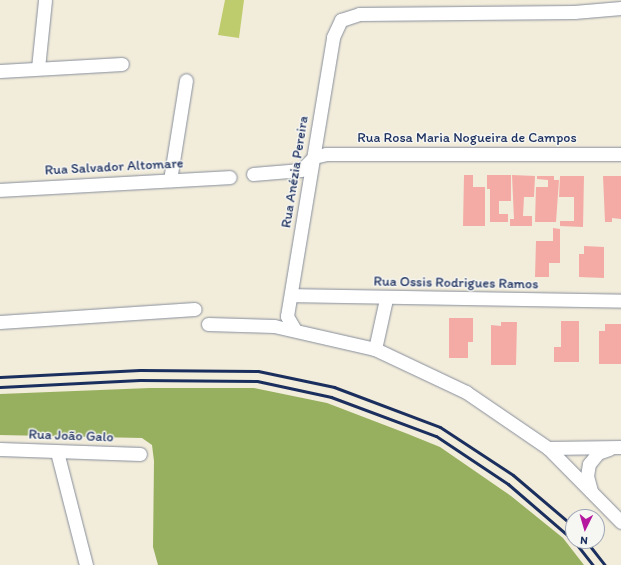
<!DOCTYPE html>
<html>
<head>
<meta charset="utf-8">
<style>
  body { margin:0 }
  #map { position:relative; width:621px; height:565px; overflow:hidden; background:#f2ecda; font-family:Itim,sans-serif }
  div>[style] { position:absolute }
  [style*='--x'] { left:calc(var(--x)*1px); top:calc(var(--y)*1px); width:calc(var(--w)*1px); rotate:calc(var(--a)*1deg) }
  .green>* { inset:0; background:#bfcc6d }
  .forest>* { inset:0; background:#97b060 }
  .building>* { inset:0; background:#f4aba5 }
  .roads { filter:drop-shadow(0 0 1px #868e9c) drop-shadow(0 0 1px #868e9c) }
  .street>* { height:13px; margin:-6.5px; padding:0 6.5px; transform-origin:6.5px; border-radius:6.5px; background:#fff }
  .rail>* { height:3px; margin:-1.5px; padding:0 1.5px; transform-origin:1.5px; border-radius:1.5px; background:#1b2f5e }
  span { translate:-50% -50%; white-space:nowrap; text-align:center; line-height:1.15; -webkit-text-stroke:3px #f6f6f2; paint-order:stroke }
  .street-label { font-size:14px; color:#1b2f5e }
  .north { position:absolute; left:565px; top:509px; width:40px; height:40px; box-sizing:border-box; background:#f6f6f2; border:1px solid #9ea6b7; border-radius:50%; rotate:185deg; font-size:11px; font-weight:700; line-height:16px; text-align:center; color:#1b2f5e }
  .north::after { content:''; display:block; margin:auto; width:14px; height:18px; background:#b5179e; clip-path:polygon(50% 0,100% 100%,50% 72%,0 100%) }
</style>
</head>
<body>
<div id="map">
  <div class="green">
    <i style="clip-path:polygon(225px 0,244px 0,239px 38px,218px 35px)"></i>
  </div>
  <div class="forest">
    <i style="clip-path:polygon(150px 388px,254px 388px,327px 403px,408px 434px,440px 447px,511px 496px,563px 538px,584px 565px,158px 565px,153px 547px,154px 461px,152px 445px,142px 438px,0 435px,0 394px)"></i>
  </div>
  <div class="building">
    <i style="clip-path:polygon(464px 175px,473px 175px,473px 187px,485px 187px,485px 226px,463px 226px)"></i>
    <i style="clip-path:polygon(487px 175px,511px 175px,511px 201px,499px 201px,499px 214px,508px 214px,508px 222px,490px 222px,490px 189px,487px 189px)"></i>
    <i style="clip-path:polygon(512px 175px,535px 176px,534px 197px,524px 197px,523px 216px,532px 216px,532px 226px,510px 226px,510px 219px,514px 219px)"></i>
    <i style="clip-path:polygon(537px 176px,554px 176px,554px 180px,559px 180px,556px 222px,535px 222px,536px 187px,548px 187px,548px 180px,537px 179px)"></i>
    <i style="clip-path:polygon(560px 176px,584px 176px,583px 227px,560px 226px,560px 221px,574px 221px,574px 197px,559px 197px)"></i>
    <i style="clip-path:polygon(603px 176px,621px 176px,621px 219px,612px 218px,612px 222px,605px 222px)"></i>
    <i style="clip-path:polygon(553px 228px,560px 229px,560px 263px,549px 263px,549px 277px,535px 277px,536px 241px,553px 241px)"></i>
    <i style="clip-path:polygon(584px 246px,604px 247px,604px 278px,579px 277px,579px 254px,584px 254px)"></i>
    <i style="clip-path:polygon(449px 318px,473px 318px,473px 342px,468px 342px,468px 358px,449px 358px)"></i>
    <i style="clip-path:polygon(561px 321px,579px 321px,579px 362px,554px 362px,554px 347px,561px 347px)"></i>
    <i style="clip-path:polygon(501px 322px,517px 322px,516px 365px,491px 365px,491px 325px,501px 326px)"></i>
    <i style="clip-path:polygon(605px 324px,621px 324px,621px 364px,599px 364px,599px 331px,605px 331px)"></i>
  </div>
  <div class="roads">
    <div class="street">
      <i style="--x:38;--y:68;--w:68;--a:-84.1"></i>
      <i style="--x:0;--y:71;--w:122;--a:-3.3"></i>
      <i style="--x:253;--y:174;--w:48;--a:-4.8"></i>
      <i style="--x:301;--y:170;--w:18;--a:-45"></i>
      <i style="--x:314;--y:157;--w:12;--a:-14"></i>
      <i style="--x:326;--y:154;--w:295;--a:0"></i>
      <i style="--x:170;--y:180;--w:101;--a:-80.9"></i>
      <i style="--x:0;--y:190;--w:230;--a:-3.2"></i>
      <i style="--x:291;--y:295;--w:330;--a:1"></i>
      <i style="--x:0;--y:322;--w:195;--a:-3.8"></i>
      <i style="--x:208;--y:324;--w:66;--a:1.7"></i>
      <i style="--x:274;--y:326;--w:104;--a:12.8"></i>
      <i style="--x:375;--y:349;--w:101;--a:25.3"></i>
      <i style="--x:466;--y:392;--w:99;--a:34.3"></i>
      <i style="--x:548;--y:448;--w:104;--a:45.4"></i>
      <i style="--x:295;--y:330;--w:16;--a:-120"></i>
      <i style="--x:287;--y:316;--w:283;--a:-80.6"></i>
      <i style="--x:333;--y:37;--w:19;--a:-65"></i>
      <i style="--x:341;--y:20;--w:19;--a:-18"></i>
      <i style="--x:359;--y:14;--w:215;--a:-0.5"></i>
      <i style="--x:574;--y:12;--w:47;--a:-4.9"></i>
      <i style="--x:375;--y:349;--w:51;--a:-77.6"></i>
      <i style="--x:548;--y:448;--w:73;--a:-0.8"></i>
      <i style="--x:0;--y:449;--w:140;--a:2"></i>
      <i style="--x:57;--y:452;--w:117;--a:75.6"></i>
      <i style="--x:591;--y:491;--w:16;--a:-105"></i>
      <i style="--x:587;--y:476;--w:12;--a:-81"></i>
      <i style="--x:589;--y:464;--w:14;--a:-51"></i>
      <i style="--x:598;--y:453;--w:12;--a:-20"></i>
    </div>
  </div>
  <div class="rail">
    <i style="--x:0;--y:377;--w:140;--a:-2.9"></i>
    <i style="--x:140;--y:370;--w:118;--a:0.5"></i>
    <i style="--x:258;--y:371;--w:78;--a:11.9"></i>
    <i style="--x:334;--y:387;--w:113;--a:20.7"></i>
    <i style="--x:440;--y:427;--w:87;--a:33.3"></i>
    <i style="--x:513;--y:475;--w:79;--a:40.4"></i>
    <i style="--x:0;--y:387;--w:140;--a:-2.9"></i>
    <i style="--x:140;--y:380;--w:117;--a:0.5"></i>
    <i style="--x:257;--y:381;--w:76;--a:12.2"></i>
    <i style="--x:331;--y:397;--w:112;--a:20.4"></i>
    <i style="--x:436;--y:436;--w:87;--a:33.7"></i>
    <i style="--x:508;--y:484;--w:86;--a:40.7"></i>
    <i style="--x:574;--y:541;--w:31;--a:52"></i>
    <i style="--x:586;--y:541;--w:31;--a:52"></i>
  </div>
  <div class="street-label">
    <span style="left:467px;top:138px">Rua Rosa Maria Nogueira de Campos</span>
    <span style="left:114px;top:167px;rotate:-3deg">Rua Salvador Altomare</span>
    <span style="left:295px;top:172px;rotate:-81deg">Rua Anézia Pereira</span>
    <span style="left:456px;top:283px;rotate:1deg">Rua Ossis Rodrigues Ramos</span>
    <span style="left:71px;top:436px;rotate:2deg">Rua João Galo</span>
  </div>
  <div class="north">N</div>
</div>
</body>
</html>
